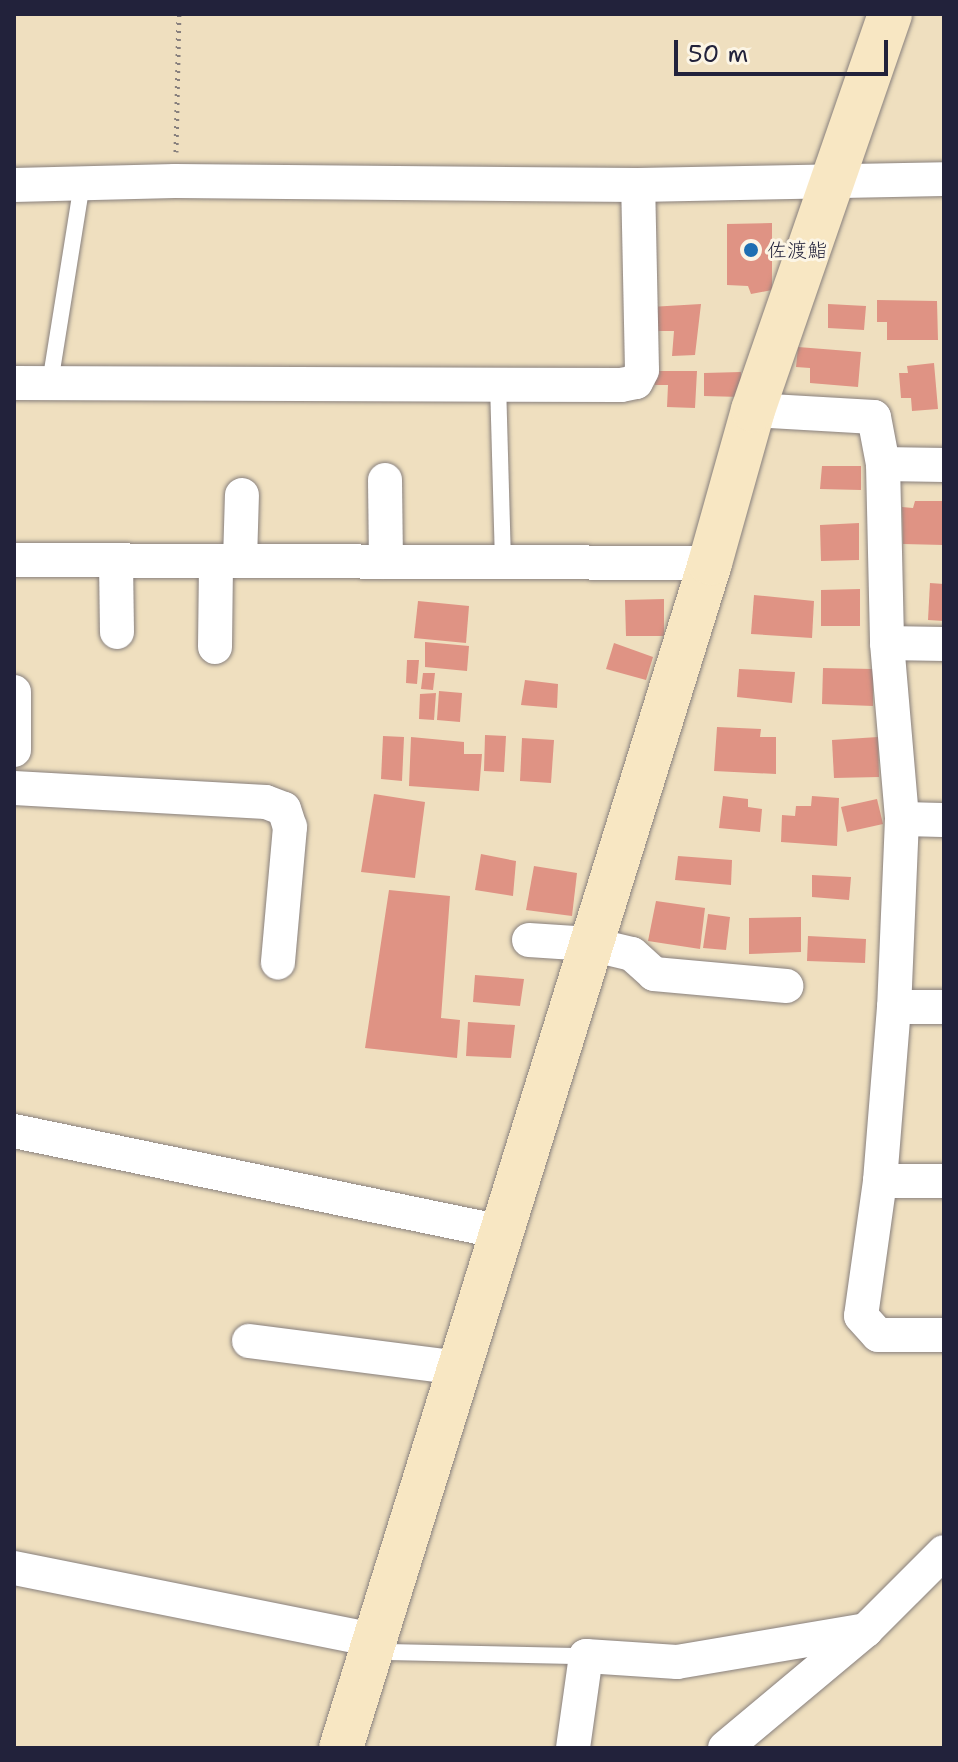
<!DOCTYPE html>
<html>
<head>
<meta charset="utf-8">
<style>
  body { margin:0 }
  #map { position:relative; width:958px; height:1762px; overflow:hidden; background:#efdfbf; font-family:"Shantell Sans","Klee One",sans-serif }
  div>[style] { position:absolute }
  [style*='--x'] { left:calc(var(--x)*1px); top:calc(var(--y)*1px); width:calc(var(--w)*1px); rotate:calc(var(--a)*1deg) }
  .building>* { inset:0; background:#df9384 }
  .path>* { height:5px; margin-top:-2.5px; transform-origin:0; background:repeating-linear-gradient(90deg,#88807d 0 2px,transparent 0 8px) }
  .roads { filter:drop-shadow(0 0 2px #88807d) drop-shadow(0 0 2px #88807d) }
  .lane>* { height:16px; margin:-8px; padding:0 8px; transform-origin:8px; border-radius:8px; background:#fff }
  .street>* { height:34px; margin:-17px; padding:0 17px; transform-origin:17px; border-radius:17px; background:#fff }
  .secondary>* { height:44px; margin:-22px; padding:0 22px; transform-origin:22px; border-radius:22px; background:#f8e7c3 }
  .dots>* { width:22px; height:22px; translate:-50% -50%; box-sizing:border-box; border:4px solid #fcf5e5; border-radius:50% }
  span { translate:-50% -50%; white-space:nowrap; text-align:center; line-height:1.15; -webkit-text-stroke:6px #fcf5e5; paint-order:stroke }
  .poi-label { font-size:20px; color:#22223b }
  .left { translate:0 -50%; text-align:left }
  .frame { position:absolute; inset:0; border:16px solid #22223b; pointer-events:none }
  .scale { position:absolute; left:674px; top:40px; width:214px; height:36px; box-sizing:border-box; border:4px solid #22223b; border-top:0; padding-left:10px; font-size:24px; line-height:28px; white-space:nowrap; color:#22223b; -webkit-text-stroke:6px #fcf5e5; paint-order:stroke }
</style>
</head>
<body>
<div id="map">
  <div class="building">
    <i style="clip-path:polygon(772px 223px,772px 290px,751px 294px,748px 286px,727px 285px,727px 224px)"></i>
    <i style="clip-path:polygon(877px 300px,937px 301px,938px 340px,887px 340px,887px 322px,877px 322px)"></i>
    <i style="clip-path:polygon(701px 304px,695px 355px,672px 356px,674px 331px,648px 331px,650px 307px)"></i>
    <i style="clip-path:polygon(828px 304px,866px 306px,864px 330px,828px 328px)"></i>
    <i style="clip-path:polygon(798px 347px,861px 352px,858px 387px,810px 383px,810px 368px,796px 367px)"></i>
    <i style="clip-path:polygon(934px 363px,938px 409px,912px 411px,911px 398px,901px 398px,899px 373px,908px 373px,907px 366px)"></i>
    <i style="clip-path:polygon(655px 371px,697px 371px,695px 408px,667px 407px,668px 385px,655px 385px)"></i>
    <i style="clip-path:polygon(741px 372px,741px 397px,704px 396px,704px 373px)"></i>
    <i style="clip-path:polygon(822px 466px,861px 466px,861px 490px,820px 489px)"></i>
    <i style="clip-path:polygon(915px 501px,944px 501px,944px 545px,903px 544px,902px 507px,913px 508px)"></i>
    <i style="clip-path:polygon(859px 523px,859px 560px,821px 561px,820px 525px)"></i>
    <i style="clip-path:polygon(930px 583px,944px 584px,944px 621px,928px 620px)"></i>
    <i style="clip-path:polygon(860px 589px,860px 626px,821px 626px,821px 590px)"></i>
    <i style="clip-path:polygon(754px 595px,814px 601px,812px 638px,751px 634px)"></i>
    <i style="clip-path:polygon(664px 599px,664px 636px,626px 636px,625px 600px)"></i>
    <i style="clip-path:polygon(418px 601px,469px 606px,466px 643px,414px 638px)"></i>
    <i style="clip-path:polygon(425px 642px,469px 646px,467px 671px,425px 667px)"></i>
    <i style="clip-path:polygon(614px 643px,653px 657px,646px 680px,606px 669px)"></i>
    <i style="clip-path:polygon(407px 660px,419px 660px,417px 684px,406px 683px)"></i>
    <i style="clip-path:polygon(823px 668px,873px 669px,873px 706px,822px 704px)"></i>
    <i style="clip-path:polygon(739px 669px,795px 672px,792px 703px,737px 697px)"></i>
    <i style="clip-path:polygon(423px 673px,435px 673px,433px 690px,421px 689px)"></i>
    <i style="clip-path:polygon(525px 680px,558px 684px,557px 708px,521px 705px)"></i>
    <i style="clip-path:polygon(439px 691px,462px 693px,460px 722px,437px 720px)"></i>
    <i style="clip-path:polygon(436px 693px,434px 720px,419px 719px,420px 694px)"></i>
    <i style="clip-path:polygon(717px 727px,761px 729px,760px 737px,776px 737px,776px 774px,714px 771px)"></i>
    <i style="clip-path:polygon(485px 735px,506px 736px,504px 772px,484px 771px)"></i>
    <i style="clip-path:polygon(383px 736px,404px 737px,402px 781px,381px 779px)"></i>
    <i style="clip-path:polygon(411px 737px,464px 742px,464px 754px,482px 754px,479px 791px,409px 786px)"></i>
    <i style="clip-path:polygon(878px 737px,879px 777px,834px 778px,832px 740px)"></i>
    <i style="clip-path:polygon(522px 738px,554px 740px,551px 783px,520px 781px)"></i>
    <i style="clip-path:polygon(374px 794px,425px 802px,415px 878px,361px 872px)"></i>
    <i style="clip-path:polygon(723px 796px,748px 799px,748px 807px,762px 809px,760px 832px,719px 828px)"></i>
    <i style="clip-path:polygon(812px 796px,839px 798px,837px 846px,781px 842px,782px 815px,795px 816px,796px 806px,811px 806px)"></i>
    <i style="clip-path:polygon(877px 799px,883px 824px,847px 832px,841px 807px)"></i>
    <i style="clip-path:polygon(481px 854px,516px 861px,513px 896px,475px 890px)"></i>
    <i style="clip-path:polygon(678px 856px,732px 860px,731px 885px,675px 880px)"></i>
    <i style="clip-path:polygon(534px 866px,577px 873px,572px 916px,526px 910px)"></i>
    <i style="clip-path:polygon(812px 875px,851px 877px,849px 900px,812px 897px)"></i>
    <i style="clip-path:polygon(389px 890px,450px 896px,441px 1018px,460px 1020px,457px 1058px,365px 1048px)"></i>
    <i style="clip-path:polygon(656px 901px,705px 908px,700px 949px,648px 941px)"></i>
    <i style="clip-path:polygon(708px 914px,730px 917px,726px 950px,703px 948px)"></i>
    <i style="clip-path:polygon(801px 917px,801px 952px,749px 954px,749px 918px)"></i>
    <i style="clip-path:polygon(808px 936px,866px 939px,865px 963px,807px 961px)"></i>
    <i style="clip-path:polygon(475px 975px,524px 979px,520px 1006px,473px 1002px)"></i>
    <i style="clip-path:polygon(468px 1022px,515px 1025px,511px 1058px,466px 1056px)"></i>
  </div>
  <div class="path">
    <i style="--x:176;--y:152;--w:138;--a:-88.8"></i>
  </div>
  <div class="roads">
    <div class="lane">
      <i style="--x:50;--y:383;--w:203;--a:-80.9"></i>
      <i style="--x:498;--y:383;--w:179;--a:88.4"></i>
      <i style="--x:376;--y:1642;--w:15;--a:42"></i>
      <i style="--x:387;--y:1652;--w:199;--a:1.2"></i>
    </div>
    <div class="street">
      <i style="--x:14;--y:185;--w:161;--a:-1.4"></i>
      <i style="--x:175;--y:181;--w:463;--a:0.5"></i>
      <i style="--x:638;--y:185;--w:306;--a:-1.1"></i>
      <i style="--x:14;--y:383;--w:607;--a:0.19"></i>
      <i style="--x:621;--y:385;--w:15;--a:-11"></i>
      <i style="--x:636;--y:382;--w:13;--a:-63"></i>
      <i style="--x:642;--y:370;--w:185;--a:-91.2"></i>
      <i style="--x:753;--y:410;--w:121;--a:3.3"></i>
      <i style="--x:874;--y:417;--w:48;--a:79.2"></i>
      <i style="--x:883;--y:464;--w:179;--a:88.7"></i>
      <i style="--x:887;--y:643;--w:177;--a:85.1"></i>
      <i style="--x:902;--y:819;--w:188;--a:92.4"></i>
      <i style="--x:894;--y:1007;--w:175;--a:94.6"></i>
      <i style="--x:880;--y:1181;--w:136;--a:98"></i>
      <i style="--x:861;--y:1316;--w:25;--a:48"></i>
      <i style="--x:878;--y:1335;--w:66;--a:0"></i>
      <i style="--x:883;--y:464;--w:61;--a:0.9"></i>
      <i style="--x:385;--y:480;--w:82;--a:89.3"></i>
      <i style="--x:14;--y:560;--w:696;--a:0.25"></i>
      <i style="--x:116;--y:561;--w:71;--a:89.2"></i>
      <i style="--x:240;--y:561;--w:66;--a:-88.3"></i>
      <i style="--x:887;--y:643;--w:57;--a:1"></i>
      <i style="--x:215;--y:647;--w:86;--a:-89.3"></i>
      <i style="--x:14;--y:692;--w:58;--a:90"></i>
      <i style="--x:14;--y:788;--w:252;--a:3.2"></i>
      <i style="--x:266;--y:802;--w:19;--a:21"></i>
      <i style="--x:284;--y:809;--w:19;--a:72"></i>
      <i style="--x:290;--y:827;--w:136;--a:95.1"></i>
      <i style="--x:902;--y:819;--w:42;--a:1.4"></i>
      <i style="--x:529;--y:940;--w:61;--a:3.8"></i>
      <i style="--x:590;--y:944;--w:43;--a:13.4"></i>
      <i style="--x:632;--y:954;--w:30;--a:42"></i>
      <i style="--x:654;--y:974;--w:133;--a:5.2"></i>
      <i style="--x:894;--y:1007;--w:50;--a:0"></i>
      <i style="--x:14;--y:1131;--w:498;--a:11.7"></i>
      <i style="--x:880;--y:1181;--w:64;--a:0"></i>
      <i style="--x:249;--y:1341;--w:214;--a:7.3"></i>
      <i style="--x:14;--y:1568;--w:366;--a:11.3"></i>
      <i style="--x:573;--y:1748;--w:93;--a:-82"></i>
      <i style="--x:586;--y:1656;--w:91;--a:3.8"></i>
      <i style="--x:677;--y:1662;--w:192;--a:-9.6"></i>
      <i style="--x:725;--y:1748;--w:184;--a:-39.9"></i>
      <i style="--x:866;--y:1630;--w:110;--a:-45"></i>
    </div>
    <div class="secondary">
      <i style="--x:341;--y:1748;--w:1241;--a:-72.7"></i>
      <i style="--x:710;--y:563;--w:159;--a:-74.3"></i>
      <i style="--x:753;--y:410;--w:419;--a:-70.9"></i>
    </div>
  </div>
  <div class="dots">
    <i style="left:751px;top:250px;background:#1f6fb2"></i>
  </div>
  <div class="poi-label">
    <span class="left" style="left:767px;top:250px">佐渡鮨</span>
  </div>
  <div class="frame"></div>
  <div class="scale">50 m</div>
</div>
</body>
</html>
